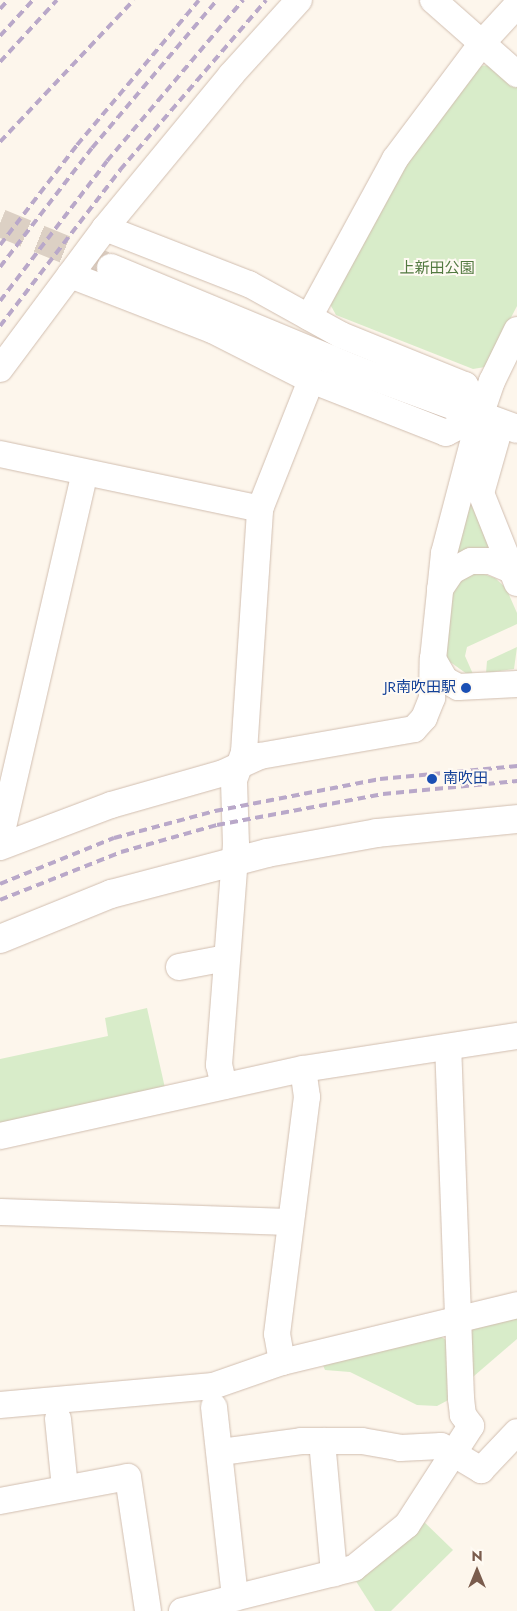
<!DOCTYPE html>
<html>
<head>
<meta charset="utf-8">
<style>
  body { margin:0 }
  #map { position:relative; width:517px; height:1611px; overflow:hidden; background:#fdf6ec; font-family:Jost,"Noto Sans JP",sans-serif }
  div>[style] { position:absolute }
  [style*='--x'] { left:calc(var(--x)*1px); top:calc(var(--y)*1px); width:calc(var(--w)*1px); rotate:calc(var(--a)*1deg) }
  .green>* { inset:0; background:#d8ecc9 }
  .secondary-tunnel>* { height:28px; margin-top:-14px; transform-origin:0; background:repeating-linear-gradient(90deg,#dcd0c4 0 28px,transparent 0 42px) }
  .roads { filter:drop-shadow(0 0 1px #d1beb0) drop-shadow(0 0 1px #d1beb0) }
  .street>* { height:26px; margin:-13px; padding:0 13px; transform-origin:13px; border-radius:13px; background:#fff }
  .secondary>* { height:28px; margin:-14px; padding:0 14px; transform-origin:14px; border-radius:14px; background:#fff }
  .rail>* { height:4px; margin-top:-2px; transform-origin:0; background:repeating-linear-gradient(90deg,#b9a8c9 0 8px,transparent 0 13px) }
  .dots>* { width:14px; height:14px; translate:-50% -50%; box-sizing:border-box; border:2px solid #fffaf3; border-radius:50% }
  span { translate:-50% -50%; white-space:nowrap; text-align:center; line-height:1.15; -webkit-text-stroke:4px #fffaf3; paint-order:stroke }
  .park-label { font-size:15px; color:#537a41 }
  .transit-label { font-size:15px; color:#164399 }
  .right { translate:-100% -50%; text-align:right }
  .left { translate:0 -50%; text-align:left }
  .north { position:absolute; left:452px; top:1546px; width:50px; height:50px; -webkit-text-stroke:4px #fffaf3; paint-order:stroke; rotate:0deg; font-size:14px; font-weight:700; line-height:20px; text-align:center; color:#7a5c4d }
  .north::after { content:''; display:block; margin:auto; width:18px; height:22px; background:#7a5c4d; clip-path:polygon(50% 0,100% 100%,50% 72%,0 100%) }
</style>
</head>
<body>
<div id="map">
  <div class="green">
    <i style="clip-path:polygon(492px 65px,517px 87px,517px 306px,485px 367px,473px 369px,336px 315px,330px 304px,405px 165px,478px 66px)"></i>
    <i style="clip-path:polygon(470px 502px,493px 553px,450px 559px)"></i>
    <i style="clip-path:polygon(481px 573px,495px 578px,506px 588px,517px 613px,517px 624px,467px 647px,465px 656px,473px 674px,467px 674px,446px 659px,447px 607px,456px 584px,471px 574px)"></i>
    <i style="clip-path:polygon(517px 647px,514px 669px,486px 673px,487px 661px)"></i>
    <i style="clip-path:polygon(147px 1008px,165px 1088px,0 1125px,0 1059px,108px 1036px,105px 1018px)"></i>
    <i style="clip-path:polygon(517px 1316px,517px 1339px,467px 1382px,465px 1340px,474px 1328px)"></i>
    <i style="clip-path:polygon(440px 1336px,451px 1343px,454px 1397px,437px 1406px,417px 1405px,350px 1372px,325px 1370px,322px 1363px)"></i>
    <i style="clip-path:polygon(418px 1516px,453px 1550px,391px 1611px,375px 1611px,352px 1575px)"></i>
  </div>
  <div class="secondary-tunnel">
    <i style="--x:0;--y:223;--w:120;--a:22.1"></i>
  </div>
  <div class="roads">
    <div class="street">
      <i style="--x:433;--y:0;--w:112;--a:41.4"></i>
      <i style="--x:105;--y:228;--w:155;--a:21.3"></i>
      <i style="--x:249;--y:284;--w:105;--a:29"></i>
      <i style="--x:341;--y:335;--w:134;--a:22"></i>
      <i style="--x:465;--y:385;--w:34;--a:64"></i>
      <i style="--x:70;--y:275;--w:152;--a:21.2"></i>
      <i style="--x:212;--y:330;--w:111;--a:26.8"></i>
      <i style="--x:311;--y:380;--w:145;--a:21.4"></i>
      <i style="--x:446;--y:433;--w:38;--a:-27"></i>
      <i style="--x:309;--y:317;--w:180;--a:-61.4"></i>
      <i style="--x:395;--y:159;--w:145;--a:-53.1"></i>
      <i style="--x:482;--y:43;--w:52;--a:-47.4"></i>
      <i style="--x:517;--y:330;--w:57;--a:116.1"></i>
      <i style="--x:492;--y:381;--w:37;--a:109"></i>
      <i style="--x:480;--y:416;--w:142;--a:104.7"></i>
      <i style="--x:444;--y:553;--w:107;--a:95.9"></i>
      <i style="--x:433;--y:659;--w:24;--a:60"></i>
      <i style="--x:445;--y:680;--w:15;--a:28"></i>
      <i style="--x:458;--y:687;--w:59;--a:-2.9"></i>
      <i style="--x:0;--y:369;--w:176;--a:-53.3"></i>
      <i style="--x:105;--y:228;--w:198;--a:-50.5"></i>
      <i style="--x:231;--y:75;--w:101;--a:-47.8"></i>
      <i style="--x:501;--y:423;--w:73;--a:105.9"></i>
      <i style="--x:481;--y:493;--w:97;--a:68.2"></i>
      <i style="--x:0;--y:454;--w:266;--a:11.9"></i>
      <i style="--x:440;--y:589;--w:22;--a:-56"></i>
      <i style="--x:452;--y:571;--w:21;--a:-28"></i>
      <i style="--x:471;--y:561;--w:19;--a:0"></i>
      <i style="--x:490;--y:561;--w:23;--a:23"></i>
      <i style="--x:0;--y:840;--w:377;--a:-77"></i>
      <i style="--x:0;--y:847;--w:119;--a:-20.7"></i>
      <i style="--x:111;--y:805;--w:116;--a:-15.9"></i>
      <i style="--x:223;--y:773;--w:41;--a:-24.7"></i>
      <i style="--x:260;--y:756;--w:156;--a:-9.9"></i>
      <i style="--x:414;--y:729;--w:15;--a:-48"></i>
      <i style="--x:424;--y:718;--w:22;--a:-68"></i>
      <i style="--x:432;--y:698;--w:39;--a:-89"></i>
      <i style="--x:179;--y:967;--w:48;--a:-10.8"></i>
      <i style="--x:224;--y:1086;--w:22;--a:-103"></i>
      <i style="--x:219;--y:1065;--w:221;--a:-85.6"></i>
      <i style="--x:236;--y:845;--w:65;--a:-91.8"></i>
      <i style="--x:234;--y:780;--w:30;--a:-70"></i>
      <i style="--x:244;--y:752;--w:244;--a:-86.2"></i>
      <i style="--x:260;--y:509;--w:139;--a:-68.4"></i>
      <i style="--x:0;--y:1136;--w:310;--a:-12.5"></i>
      <i style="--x:303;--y:1069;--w:217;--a:-8.8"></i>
      <i style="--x:0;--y:1212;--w:290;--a:2"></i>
      <i style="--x:282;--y:1362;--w:28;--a:-100"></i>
      <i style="--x:277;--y:1334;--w:239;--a:-82.8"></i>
      <i style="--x:307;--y:1097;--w:28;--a:-98"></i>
      <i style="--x:0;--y:1405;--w:214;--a:-5.1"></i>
      <i style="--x:213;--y:1386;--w:73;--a:-19.2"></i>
      <i style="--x:282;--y:1362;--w:242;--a:-13.6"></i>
      <i style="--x:214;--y:1407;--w:192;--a:83.7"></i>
      <i style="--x:58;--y:1419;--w:69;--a:84.2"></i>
      <i style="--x:322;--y:1441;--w:133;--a:84.8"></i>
      <i style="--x:221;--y:1452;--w:81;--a:-7.8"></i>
      <i style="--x:301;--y:1441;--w:61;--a:0"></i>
      <i style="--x:362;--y:1441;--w:39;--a:10"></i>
      <i style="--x:400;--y:1448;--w:41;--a:-2.8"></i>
      <i style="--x:441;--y:1446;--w:47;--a:31"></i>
      <i style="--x:481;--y:1470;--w:52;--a:-46.5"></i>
      <i style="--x:0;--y:1501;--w:130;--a:-10.6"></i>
      <i style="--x:128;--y:1477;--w:135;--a:81.5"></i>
      <i style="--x:182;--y:1611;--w:177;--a:-14"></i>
      <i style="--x:354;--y:1568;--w:68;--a:-39.1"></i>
      <i style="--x:407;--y:1525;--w:118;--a:-57.1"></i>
      <i style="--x:471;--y:1426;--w:14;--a:-126"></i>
      <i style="--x:463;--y:1415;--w:17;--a:-97"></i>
      <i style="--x:461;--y:1398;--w:351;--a:-92.1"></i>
    </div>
    <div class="secondary">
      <i style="--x:111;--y:268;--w:265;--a:22.6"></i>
      <i style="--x:356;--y:370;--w:171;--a:20.1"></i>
      <i style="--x:0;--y:939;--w:120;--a:-22.1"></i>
      <i style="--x:111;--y:894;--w:161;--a:-14.7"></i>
      <i style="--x:267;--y:853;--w:112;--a:-10.3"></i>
      <i style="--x:377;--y:833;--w:141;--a:-5.7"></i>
    </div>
  </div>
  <div class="rail">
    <i style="--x:0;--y:9;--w:12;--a:-48"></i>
    <i style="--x:0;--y:36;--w:49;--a:-47.5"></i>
    <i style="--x:0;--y:62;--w:84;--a:-47.4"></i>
    <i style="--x:0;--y:142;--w:195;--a:-46.7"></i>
    <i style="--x:0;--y:245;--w:126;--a:-52.4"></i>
    <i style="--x:77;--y:145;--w:189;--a:-49.9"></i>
    <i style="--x:0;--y:267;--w:150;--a:-52.3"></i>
    <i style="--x:92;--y:148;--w:194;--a:-49.8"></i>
    <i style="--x:0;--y:301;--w:176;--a:-52.6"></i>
    <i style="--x:107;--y:161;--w:211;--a:-49.8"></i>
    <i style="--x:0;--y:326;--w:197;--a:-52.4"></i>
    <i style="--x:120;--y:170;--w:224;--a:-49.3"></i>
    <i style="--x:0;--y:884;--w:123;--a:-22"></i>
    <i style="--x:114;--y:838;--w:105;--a:-15"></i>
    <i style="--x:215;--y:811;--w:168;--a:-11"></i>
    <i style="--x:380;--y:779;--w:138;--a:-5.4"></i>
    <i style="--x:0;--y:900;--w:130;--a:-21.6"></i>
    <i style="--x:121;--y:852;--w:100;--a:-15.7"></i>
    <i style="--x:217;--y:825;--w:169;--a:-10.6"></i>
    <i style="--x:383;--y:794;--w:135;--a:-5.5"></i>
  </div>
  <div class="dots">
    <i style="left:466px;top:688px;background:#1a4fb4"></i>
    <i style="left:432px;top:779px;background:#1a4fb4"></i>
  </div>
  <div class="park-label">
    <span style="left:437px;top:269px">上新田公園</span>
  </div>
  <div class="transit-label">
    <span class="right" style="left:456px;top:688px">JR南吹田駅</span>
    <span class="left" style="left:443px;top:779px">南吹田</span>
  </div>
  <div class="north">N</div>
</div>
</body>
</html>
